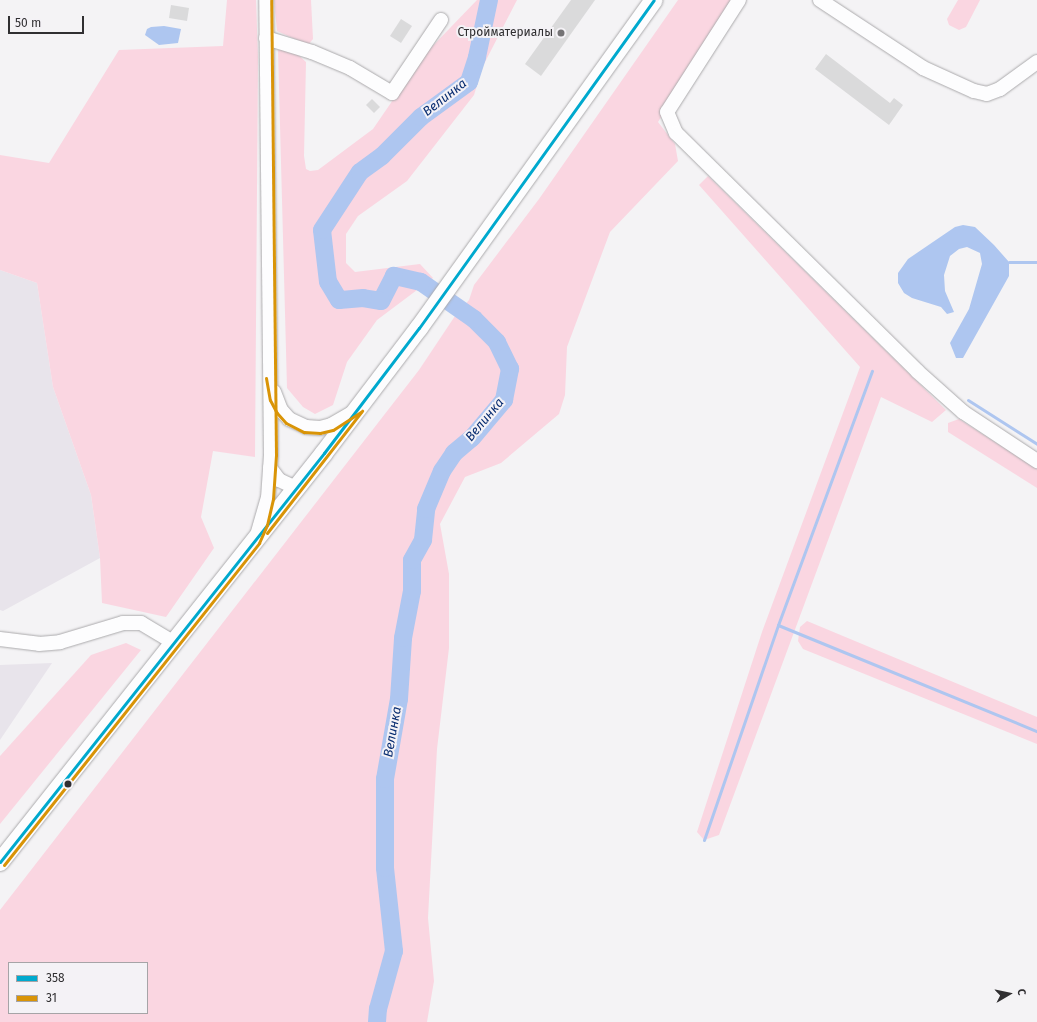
<!DOCTYPE html>
<html>
<head>
<meta charset="utf-8">
<style>
  body { margin:0 }
  #map { position:relative; width:1037px; height:1022px; overflow:hidden; background:#f4f3f5; font-family:"Fira Sans",sans-serif }
  div>[style] { position:absolute }
  [style*='--x'] { left:calc(var(--x)*1px); top:calc(var(--y)*1px); width:calc(var(--w)*1px); rotate:calc(var(--a)*1deg) }
  .built>* { inset:0; background:#e8e4eb }
  .green>* { inset:0; background:#fad6e1 }
  .water>* { inset:0; background:#aec6f0 }
  .stream>* { height:3px; margin:-1.5px; padding:0 1.5px; transform-origin:1.5px; border-radius:1.5px; background:#aec6f0 }
  .river>* { height:18px; margin:-9px; padding:0 9px; transform-origin:9px; border-radius:9px; background:#aec6f0 }
  .building>* { inset:0; background:#dadadb }
  .roads { filter:drop-shadow(0 0 1px #abaaac) drop-shadow(0 0 1px #abaaac) }
  .minor>* { height:14px; margin:-7px; padding:0 7px; transform-origin:7px; border-radius:7px; background:#fdfdfe }
  .major>* { height:18px; margin:-9px; padding:0 9px; transform-origin:9px; border-radius:9px; background:#fdfdfe }
  .bus-1>* { height:3px; margin:-1.5px; padding:0 1.5px; transform-origin:1.5px; border-radius:1.5px; background:#00a9ce }
  .bus-2>* { height:3px; margin:-1.5px; padding:0 1.5px; transform-origin:1.5px; border-radius:1.5px; background:#d99407 }
  .dots>* { width:11px; height:11px; translate:-50% -50%; box-sizing:border-box; border:2px solid #f4f2f6; border-radius:50% }
  span { translate:-50% -50%; white-space:nowrap; text-align:center; line-height:1.15; -webkit-text-stroke:4px #f4f2f6; paint-order:stroke }
  .poi-label { font-size:12px; color:#302f31 }
  .right { translate:-100% -50%; text-align:right }
  .water-label { font-size:13px; color:#072c70; font-style:italic }
  .legend { position:absolute; left:8px; top:962px; width:140px; height:52px; box-sizing:border-box; background:#f4f2f6; border:1px solid #a6a4a7; margin:0; padding:5px 7px; list-style:none; font-size:12px; color:#302f31 }
  .legend li { display:flex; align-items:center; gap:8px; height:20px }
  .legend b { width:20px; border:1px solid #a6a4a7 }
  .north { position:absolute; left:989px; top:974px; width:40px; height:40px; -webkit-text-stroke:3px #f4f2f6; paint-order:stroke; rotate:81deg; font-size:11px; font-weight:700; line-height:16px; text-align:center; color:#302f31 }
  .north::after { content:''; display:block; margin:auto; width:14px; height:18px; background:#302f31; clip-path:polygon(50% 0,100% 100%,50% 72%,0 100%) }
  .scale { position:absolute; left:8px; top:16px; width:76px; height:18px; box-sizing:border-box; border:2px solid #302f31; border-top:0; padding-left:5px; font-size:12px; line-height:14px; white-space:nowrap; color:#302f31; -webkit-text-stroke:3px #f4f2f6; paint-order:stroke }
</style>
</head>
<body>
<div id="map">
  <div class="built">
    <i style="clip-path:polygon(0 270px,37px 283px,53px 387px,91px 495px,100px 558px,3px 611px,0 610px)"></i>
    <i style="clip-path:polygon(52px 663px,0 740px,0 665px)"></i>
  </div>
  <div class="green">
    <i style="clip-path:polygon(227px 0,256px 0,258px 57px,255px 457px,213px 451px,201px 517px,214px 548px,166px 617px,102px 603px,100px 558px,91px 495px,53px 387px,37px 283px,0 270px,0 155px,49px 163px,119px 50px,223px 46px)"></i>
    <i style="clip-path:polygon(274px 0,311px 0,313px 39px,308px 45px,277px 31px)"></i>
    <i style="clip-path:polygon(477px 0,517px 0,483px 66px,474px 95px,407px 181px,358px 216px,346px 234px,346px 263px,355px 272px,420px 264px,433px 278px,377px 320px,347px 362px,333px 405px,315px 414px,303px 407px,287px 388px,278px 50px,284px 48px,294px 51px,306px 62px,304px 156px,306px 169px,310px 171px,318px 170px,373px 129px,423px 56px)"></i>
    <i style="clip-path:polygon(evenodd,678px 0,735px 0,658px 122px,675px 144px,678px 161px,610px 232px,567px 347px,565px 395px,559px 414px,501px 463px,465px 477px,440px 524px,449px 574px,449px 648px,437px 749px,428px 918px,434px 981px,427px 1022px,0 1022px,0 910px,419px 370px,455px 316px,469px 300px,474px 285px,539px 199px,678px 0,9px 963px,147px 963px,147px 1013px,9px 1013px,9px 963px)"></i>
    <i style="clip-path:polygon(958px 0,980px 0,966px 27px,959px 30px,949px 25px,947px 19px)"></i>
    <i style="clip-path:polygon(708px 176px,946px 410px,932px 422px,881px 397px,719px 835px,704px 840px,697px 832px,762px 632px,860px 367px,699px 185px)"></i>
    <i style="clip-path:polygon(959px 419px,1037px 469px,1037px 488px,948px 432px,948px 423px)"></i>
    <i style="clip-path:polygon(807px 621px,1037px 717px,1037px 744px,803px 649px,798px 641px,800px 627px)"></i>
    <i style="clip-path:polygon(126px 643px,141px 650px,0 824px,0 756px,91px 655px)"></i>
  </div>
  <div class="water">
    <i style="clip-path:polygon(164px 26px,181px 29px,178px 43px,159px 45px,145px 35px,147px 29px,151px 27px)"></i>
    <i style="clip-path:polygon(963px 225px,975px 227px,994px 245px,1009px 262px,1009px 276px,963px 358px,956px 358px,950px 343px,969px 309px,982px 264px,980px 253px,967px 247px,959px 249px,950px 256px,944px 275px,945px 291px,954px 312px,947px 314px,941px 307px,912px 298px,904px 293px,898px 283px,898px 273px,908px 259px,955px 227px)"></i>
  </div>
  <div class="stream">
    <i style="--x:1009;--y:262;--w:28;--a:0"></i>
    <i style="--x:968;--y:400;--w:82;--a:32.5"></i>
    <i style="--x:778;--y:625;--w:280;--a:22.3"></i>
    <i style="--x:704;--y:840;--w:227;--a:-71"></i>
    <i style="--x:778;--y:625;--w:271;--a:-69.7"></i>
  </div>
  <div class="river">
    <i style="--x:377;--y:1022;--w:13;--a:-86"></i>
    <i style="--x:378;--y:1009;--w:60;--a:-74.6"></i>
    <i style="--x:394;--y:951;--w:83;--a:-96.2"></i>
    <i style="--x:385;--y:868;--w:89;--a:-90"></i>
    <i style="--x:385;--y:779;--w:81;--a:-80.1"></i>
    <i style="--x:399;--y:699;--w:61;--a:-86.2"></i>
    <i style="--x:403;--y:638;--w:48;--a:-79.2"></i>
    <i style="--x:412;--y:591;--w:31;--a:-90"></i>
    <i style="--x:412;--y:560;--w:23;--a:-61"></i>
    <i style="--x:423;--y:540;--w:31;--a:-84"></i>
    <i style="--x:426;--y:509;--w:41;--a:-67.2"></i>
    <i style="--x:442;--y:471;--w:22;--a:-56"></i>
    <i style="--x:454;--y:453;--w:23;--a:-40"></i>
    <i style="--x:472;--y:438;--w:50;--a:-49.9"></i>
    <i style="--x:504;--y:400;--w:32;--a:-79"></i>
    <i style="--x:510;--y:369;--w:30;--a:-116"></i>
    <i style="--x:497;--y:342;--w:33;--a:-135"></i>
    <i style="--x:474;--y:319;--w:65;--a:-145.1"></i>
    <i style="--x:421;--y:282;--w:28;--a:-167"></i>
    <i style="--x:394;--y:276;--w:28;--a:117"></i>
    <i style="--x:381;--y:301;--w:18;--a:-171"></i>
    <i style="--x:363;--y:298;--w:24;--a:175"></i>
    <i style="--x:339;--y:300;--w:21;--a:-121"></i>
    <i style="--x:328;--y:282;--w:52;--a:-96.6"></i>
    <i style="--x:322;--y:230;--w:69;--a:-56.8"></i>
    <i style="--x:360;--y:172;--w:27;--a:-36"></i>
    <i style="--x:382;--y:156;--w:55;--a:-45"></i>
    <i style="--x:421;--y:117;--w:59;--a:-36.1"></i>
    <i style="--x:469;--y:82;--w:26;--a:-72"></i>
    <i style="--x:477;--y:57;--w:58;--a:-78.1"></i>
  </div>
  <div class="building">
    <i style="clip-path:polygon(571px 0,595px 0,541px 76px,525px 64px)"></i>
    <i style="clip-path:polygon(171px 5px,189px 8px,187px 21px,169px 18px)"></i>
    <i style="clip-path:polygon(401px 19px,412px 26px,401px 43px,390px 36px)"></i>
    <i style="clip-path:polygon(826px 54px,890px 103px,894px 98px,903px 105px,889px 125px,815px 69px)"></i>
    <i style="clip-path:polygon(372px 99px,380px 107px,374px 113px,366px 105px)"></i>
  </div>
  <div class="roads">
    <div class="minor">
      <i style="--x:739;--y:0;--w:133;--a:122.7"></i>
      <i style="--x:667;--y:112;--w:23;--a:67"></i>
      <i style="--x:676;--y:133;--w:339;--a:44.6"></i>
      <i style="--x:917;--y:371;--w:62;--a:41.7"></i>
      <i style="--x:963;--y:412;--w:89;--a:33.5"></i>
      <i style="--x:820;--y:0;--w:123;--a:33.4"></i>
      <i style="--x:923;--y:68;--w:56;--a:24.3"></i>
      <i style="--x:974;--y:91;--w:13;--a:13"></i>
      <i style="--x:987;--y:94;--w:14;--a:-21"></i>
      <i style="--x:1000;--y:89;--w:46;--a:-36.1"></i>
      <i style="--x:266;--y:38;--w:48;--a:16.9"></i>
      <i style="--x:312;--y:52;--w:41;--a:22.8"></i>
      <i style="--x:350;--y:68;--w:49;--a:30.8"></i>
      <i style="--x:392;--y:93;--w:88;--a:-56.1"></i>
      <i style="--x:274;--y:392;--w:19;--a:69"></i>
      <i style="--x:281;--y:410;--w:12;--a:48"></i>
      <i style="--x:289;--y:419;--w:19;--a:25"></i>
      <i style="--x:306;--y:427;--w:14;--a:4"></i>
      <i style="--x:320;--y:428;--w:11;--a:-15"></i>
      <i style="--x:331;--y:425;--w:24;--a:-30"></i>
      <i style="--x:270;--y:468;--w:15;--a:53"></i>
      <i style="--x:279;--y:480;--w:19;--a:25"></i>
      <i style="--x:258;--y:532;--w:35;--a:-74"></i>
      <i style="--x:268;--y:498;--w:43;--a:-86"></i>
      <i style="--x:271;--y:455;--w:455;--a:-90.6"></i>
      <i style="--x:0;--y:639;--w:39;--a:7"></i>
      <i style="--x:39;--y:644;--w:21;--a:-5"></i>
      <i style="--x:60;--y:642;--w:66;--a:-16.8"></i>
      <i style="--x:123;--y:623;--w:18;--a:0"></i>
      <i style="--x:141;--y:623;--w:39;--a:31"></i>
    </div>
    <div class="major">
      <i style="--x:0;--y:862;--w:522;--a:-51.61"></i>
      <i style="--x:324;--y:453;--w:157;--a:-52.8"></i>
      <i style="--x:419;--y:328;--w:403;--a:-54.4"></i>
    </div>
  </div>
  <div class="bus-1">
    <i style="--x:0;--y:862;--w:522;--a:-51.61"></i>
    <i style="--x:324;--y:453;--w:157;--a:-52.8"></i>
    <i style="--x:419;--y:328;--w:403;--a:-54.4"></i>
  </div>
  <div class="bus-2">
    <i style="--x:266;--y:378;--w:22;--a:80"></i>
    <i style="--x:270;--y:400;--w:15;--a:62"></i>
    <i style="--x:277;--y:413;--w:13;--a:48"></i>
    <i style="--x:286;--y:423;--w:20;--a:27"></i>
    <i style="--x:304;--y:432;--w:16;--a:4"></i>
    <i style="--x:320;--y:433;--w:13;--a:-13"></i>
    <i style="--x:333;--y:430;--w:33;--a:-33"></i>
    <i style="--x:267;--y:533;--w:155;--a:-52.1"></i>
    <i style="--x:4;--y:865;--w:411;--a:-51.6"></i>
    <i style="--x:259;--y:543;--w:20;--a:-66"></i>
    <i style="--x:267;--y:525;--w:27;--a:-77"></i>
    <i style="--x:273;--y:499;--w:44;--a:-86.1"></i>
    <i style="--x:276;--y:455;--w:455;--a:-90.6"></i>
  </div>
  <div class="dots">
    <i style="left:561px;top:33px;background:#757476"></i>
    <i style="left:68px;top:784px;background:#302f31"></i>
  </div>
  <div class="poi-label">
    <span class="right" style="left:553px;top:33px">Стройматериалы</span>
  </div>
  <div class="water-label">
    <span style="left:445px;top:98px;rotate:-38deg">Велинка</span>
    <span style="left:485px;top:420px;rotate:-50deg">Велинка</span>
    <span style="left:393px;top:732px;rotate:-80deg">Велинка</span>
  </div>
  <ul class="legend">
  <li><b style="height:5px;background:#00a9ce"></b>358</li>
  <li><b style="height:5px;background:#d99407"></b>31</li>
  </ul>
  <div class="north">С</div>
  <div class="scale">50 m</div>
</div>
</body>
</html>
